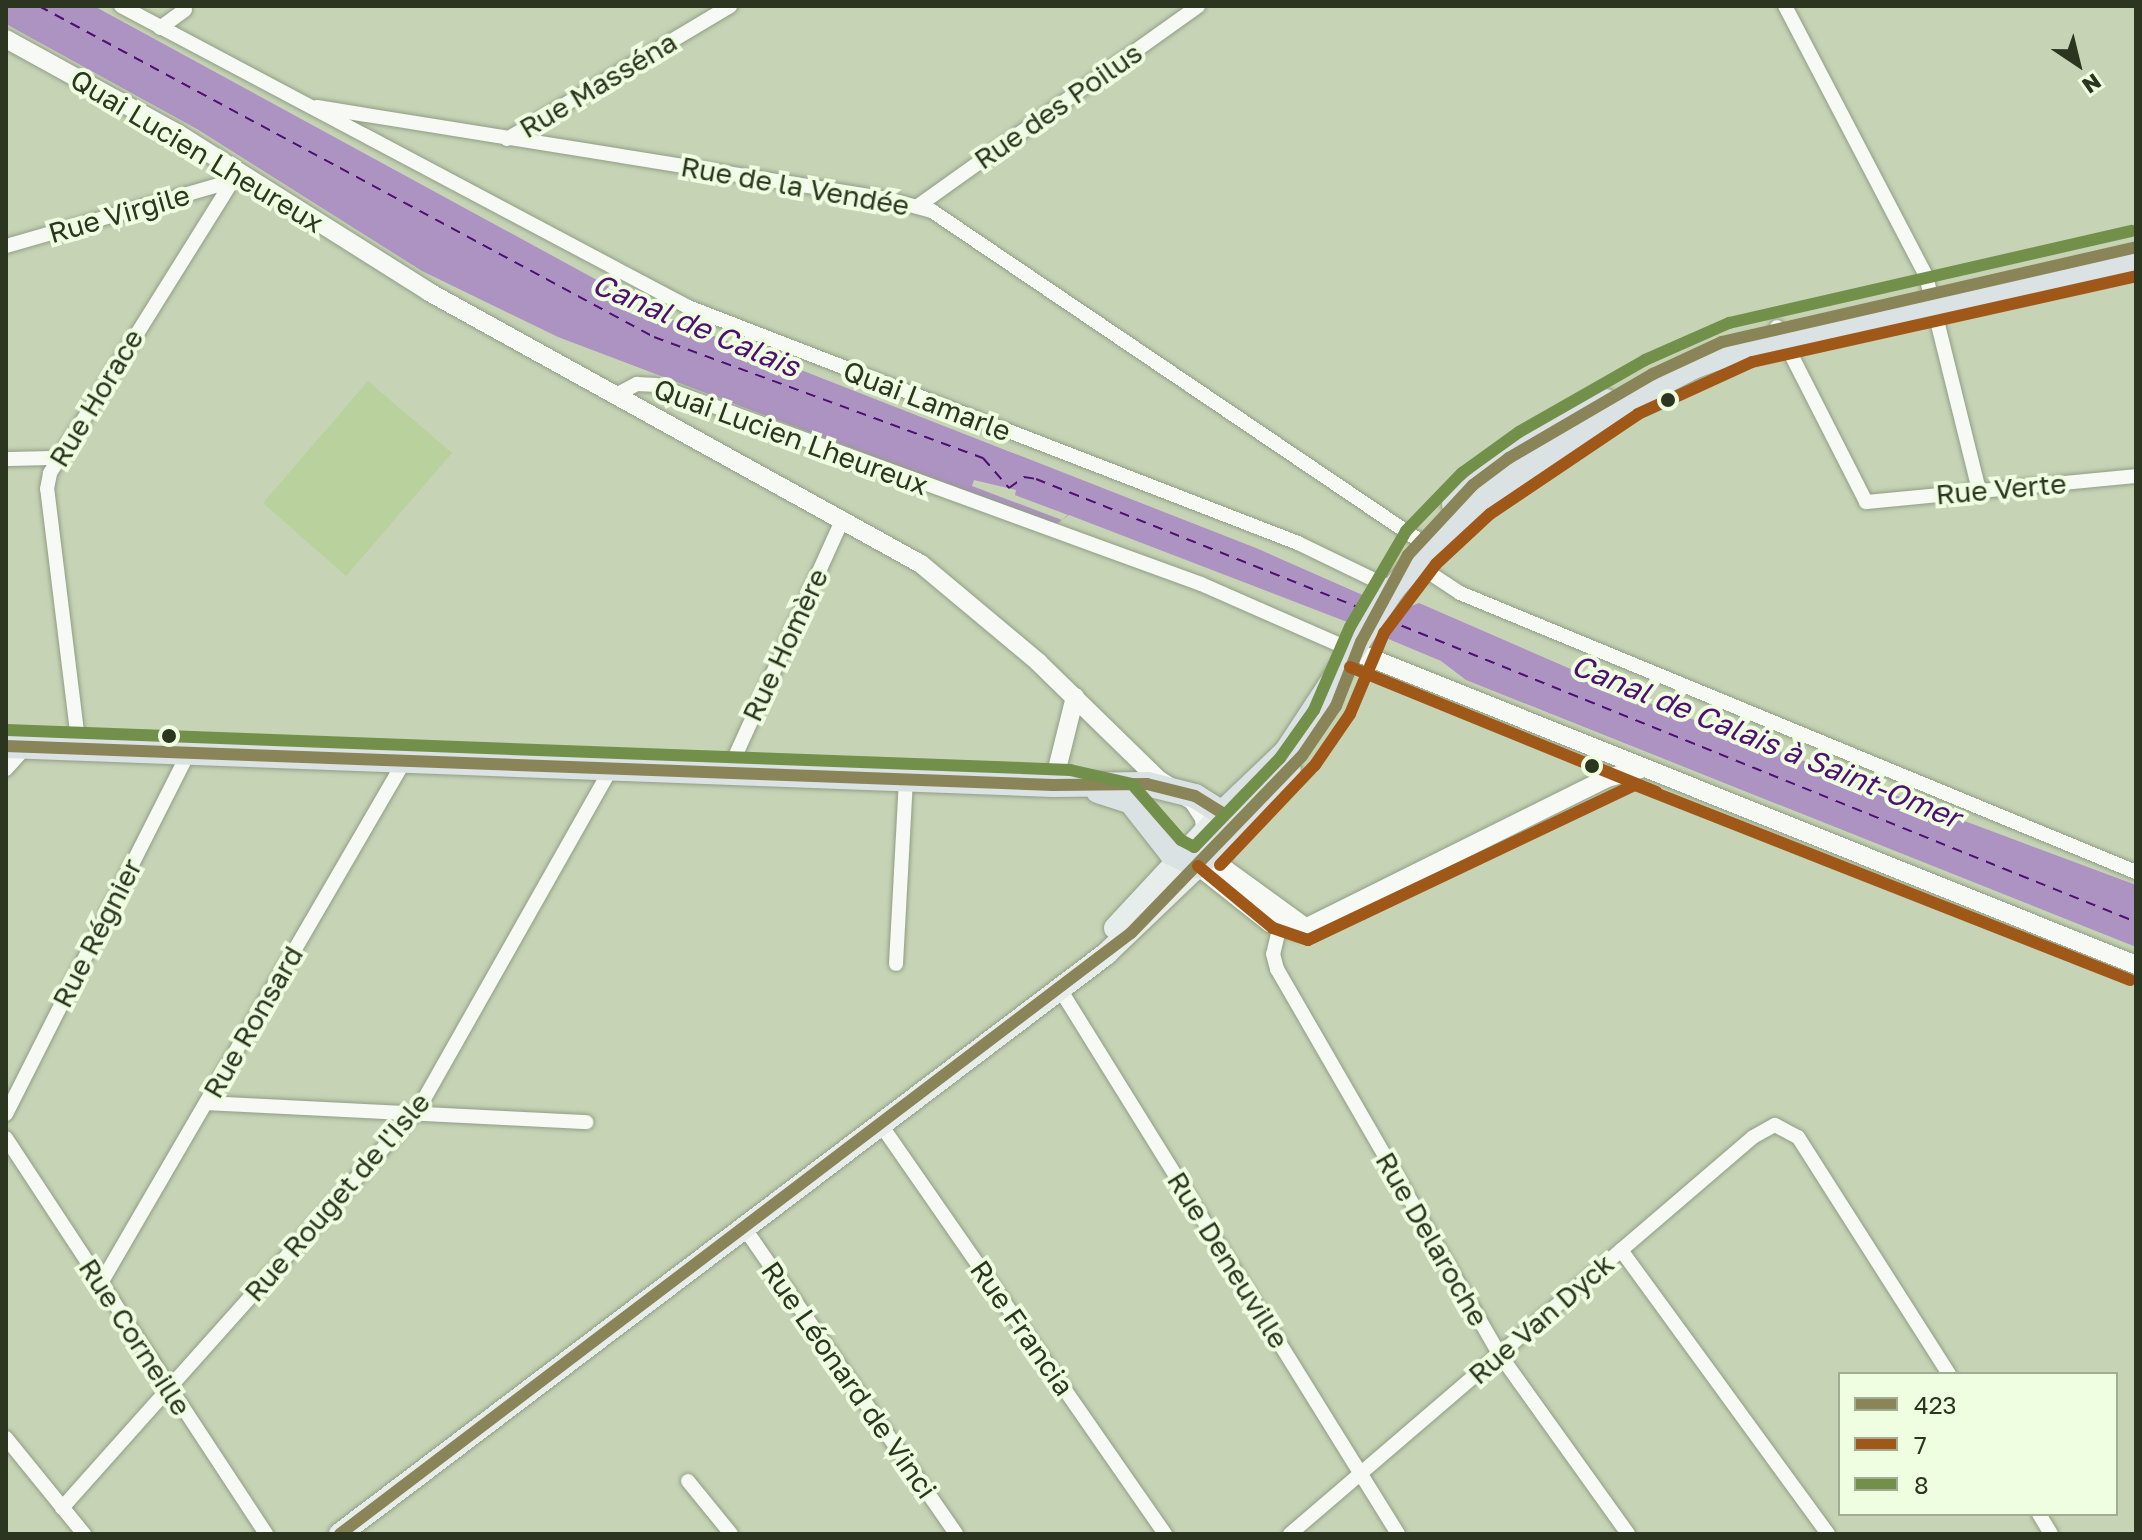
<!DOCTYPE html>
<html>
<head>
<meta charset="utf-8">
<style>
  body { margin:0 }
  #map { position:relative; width:2142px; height:1540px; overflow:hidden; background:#c6d4b5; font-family:"Golos Text",sans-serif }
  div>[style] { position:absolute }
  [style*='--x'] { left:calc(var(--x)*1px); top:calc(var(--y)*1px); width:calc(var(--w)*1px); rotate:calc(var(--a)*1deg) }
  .green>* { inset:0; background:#b9d19c }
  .water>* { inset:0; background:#ad93c2 }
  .pier>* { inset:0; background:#c6d4b5 }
  .ferry>* { height:2px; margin-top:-1px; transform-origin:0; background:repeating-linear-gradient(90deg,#4d1072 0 10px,transparent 0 18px) }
  .roads { filter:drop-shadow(0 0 2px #929d85) drop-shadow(0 0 2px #929d85) }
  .minor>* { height:14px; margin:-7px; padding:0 7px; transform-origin:7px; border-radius:7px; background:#f6f9f4 }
  .tertiary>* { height:18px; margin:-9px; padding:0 9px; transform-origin:9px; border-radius:9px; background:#f6f9f4 }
  .secondary>* { height:22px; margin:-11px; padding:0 11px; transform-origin:11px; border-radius:11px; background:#e7edeb }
  .primary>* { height:24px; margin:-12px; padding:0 12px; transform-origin:12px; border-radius:12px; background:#dae2e3 }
  .bus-1>* { height:12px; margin:-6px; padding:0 6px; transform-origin:6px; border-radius:6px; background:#8a8459 }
  .bus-2>* { height:12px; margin:-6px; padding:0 6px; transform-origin:6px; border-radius:6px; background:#9f5818 }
  .bus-3>* { height:12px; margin:-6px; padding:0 6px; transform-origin:6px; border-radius:6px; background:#73904a }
  .dots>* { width:22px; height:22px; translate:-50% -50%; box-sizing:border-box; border:4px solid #effde0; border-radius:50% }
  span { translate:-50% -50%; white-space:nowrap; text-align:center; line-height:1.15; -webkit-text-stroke:8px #effde0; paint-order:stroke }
  .street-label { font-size:28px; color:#2b351f }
  .water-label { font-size:30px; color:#4d1072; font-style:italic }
  .frame { position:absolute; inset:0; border:8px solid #2b351f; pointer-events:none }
  .legend { position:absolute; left:1838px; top:1372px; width:280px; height:144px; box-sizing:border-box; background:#effde0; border:2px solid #a1ad93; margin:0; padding:10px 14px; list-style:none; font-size:24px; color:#2b351f }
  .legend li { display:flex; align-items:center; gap:16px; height:40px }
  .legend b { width:40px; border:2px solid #a1ad93 }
  .north { position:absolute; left:2038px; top:24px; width:80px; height:80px; -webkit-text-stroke:6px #effde0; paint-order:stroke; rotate:145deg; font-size:22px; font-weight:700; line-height:32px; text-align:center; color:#2b351f }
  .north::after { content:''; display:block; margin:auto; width:28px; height:36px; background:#2b351f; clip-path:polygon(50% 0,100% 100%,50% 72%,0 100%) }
</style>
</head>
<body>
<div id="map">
  <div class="green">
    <i style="clip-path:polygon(368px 381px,452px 453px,346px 576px,263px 503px)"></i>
  </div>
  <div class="water">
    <i style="clip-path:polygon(6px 6px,94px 6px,663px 316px,1256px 548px,1399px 611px,1419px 603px,1649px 703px,2136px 885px,2136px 947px,1466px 680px,1441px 661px,1355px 625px,1069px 515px,1055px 525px,558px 337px,422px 271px,197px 129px,6px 24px)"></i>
  </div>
  <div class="pier">
    <i style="clip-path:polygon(974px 480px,1016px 490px,1015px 495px,1068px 515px,1062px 520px,972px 486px)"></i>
  </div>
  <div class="ferry">
    <i style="--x:39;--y:6;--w:698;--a:28.29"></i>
    <i style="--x:654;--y:337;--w:351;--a:20.2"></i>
    <i style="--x:983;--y:458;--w:40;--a:49"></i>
    <i style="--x:1009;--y:488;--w:19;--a:-36"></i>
    <i style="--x:1024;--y:477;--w:12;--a:9"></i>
    <i style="--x:1036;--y:479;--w:354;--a:21.7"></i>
    <i style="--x:1385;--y:619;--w:810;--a:21.97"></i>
  </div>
  <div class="roads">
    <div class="minor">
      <i style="--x:121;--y:6;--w:642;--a:27.96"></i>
      <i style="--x:688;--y:307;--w:654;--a:21.15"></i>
      <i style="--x:1298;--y:543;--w:106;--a:25.8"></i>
      <i style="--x:1785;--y:6;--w:305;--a:62.4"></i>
      <i style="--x:1926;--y:276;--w:220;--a:76.1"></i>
      <i style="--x:160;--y:28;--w:31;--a:-36"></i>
      <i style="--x:317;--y:107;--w:578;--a:9.15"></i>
      <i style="--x:888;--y:199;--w:46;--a:15.3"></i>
      <i style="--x:932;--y:211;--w:600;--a:34.06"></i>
      <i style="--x:507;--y:139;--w:260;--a:-30.8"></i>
      <i style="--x:918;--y:206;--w:344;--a:-35.5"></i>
      <i style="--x:6;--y:246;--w:235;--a:-16"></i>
      <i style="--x:1777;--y:327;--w:196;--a:63"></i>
      <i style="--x:1866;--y:502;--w:271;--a:-5.5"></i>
      <i style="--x:616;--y:395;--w:24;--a:-28"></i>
      <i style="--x:637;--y:384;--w:19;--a:3"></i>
      <i style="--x:656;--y:385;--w:580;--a:20.06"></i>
      <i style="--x:1201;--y:584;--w:169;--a:23.7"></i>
      <i style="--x:6;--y:459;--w:49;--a:-1.2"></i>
      <i style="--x:1410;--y:560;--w:60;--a:33.4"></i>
      <i style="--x:1460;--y:593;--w:731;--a:22.43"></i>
      <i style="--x:79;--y:748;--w:261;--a:-97"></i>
      <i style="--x:47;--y:489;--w:16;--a:-79"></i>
      <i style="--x:50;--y:473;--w:356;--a:-58"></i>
      <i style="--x:6;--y:769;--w:30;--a:-48"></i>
      <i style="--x:728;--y:772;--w:278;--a:-65.6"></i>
      <i style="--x:1282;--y:916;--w:39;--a:103"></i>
      <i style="--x:1273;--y:954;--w:16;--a:75"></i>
      <i style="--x:1277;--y:969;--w:446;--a:60"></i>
      <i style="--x:1500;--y:1355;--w:220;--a:54.4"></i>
      <i style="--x:896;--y:964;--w:185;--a:-86.9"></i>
      <i style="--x:1058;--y:986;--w:645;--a:58.18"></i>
      <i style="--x:207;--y:1103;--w:380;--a:2.9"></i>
      <i style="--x:6;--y:1114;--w:406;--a:-63.2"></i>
      <i style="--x:879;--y:1122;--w:502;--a:55.23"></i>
      <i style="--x:6;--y:1138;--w:474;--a:56.7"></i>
      <i style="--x:743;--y:1226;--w:374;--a:55.3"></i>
      <i style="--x:1621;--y:1250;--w:351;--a:53.9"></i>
      <i style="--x:101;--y:1283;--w:605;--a:-59.83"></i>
      <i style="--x:6;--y:1438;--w:124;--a:50.9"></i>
      <i style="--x:688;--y:1481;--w:68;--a:50.9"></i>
      <i style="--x:62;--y:1508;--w:536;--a:-48.25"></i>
      <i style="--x:419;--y:1108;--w:390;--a:-60.5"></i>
      <i style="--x:2039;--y:1514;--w:23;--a:59"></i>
      <i style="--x:1290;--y:1534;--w:610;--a:-40.61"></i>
      <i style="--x:1753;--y:1137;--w:25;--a:-29"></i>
      <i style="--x:1775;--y:1125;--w:26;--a:28"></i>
      <i style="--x:1798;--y:1137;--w:281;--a:57.5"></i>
    </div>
    <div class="tertiary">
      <i style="--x:6;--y:39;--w:195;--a:28.8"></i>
      <i style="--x:177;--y:133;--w:298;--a:32.2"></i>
      <i style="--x:429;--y:292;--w:562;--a:28.94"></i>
      <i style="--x:921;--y:564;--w:153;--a:39.9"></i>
      <i style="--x:1038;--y:662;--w:169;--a:44.3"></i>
      <i style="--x:1159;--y:780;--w:40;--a:32"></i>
      <i style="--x:1193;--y:801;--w:20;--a:57"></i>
      <i style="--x:1204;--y:818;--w:23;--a:85"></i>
      <i style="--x:1356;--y:652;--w:840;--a:21.86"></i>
      <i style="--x:1053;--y:785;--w:91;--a:-76"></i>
      <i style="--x:1199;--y:850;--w:126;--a:36"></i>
      <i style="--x:1198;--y:866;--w:92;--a:38.4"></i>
      <i style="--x:1270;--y:923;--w:30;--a:15"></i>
      <i style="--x:1299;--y:931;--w:344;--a:-26.4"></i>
      <i style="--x:1607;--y:778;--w:35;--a:-15"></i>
    </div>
    <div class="secondary">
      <i style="--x:1115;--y:928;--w:157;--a:-47.1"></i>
      <i style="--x:340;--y:1534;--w:961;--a:-37.13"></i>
      <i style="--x:1106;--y:954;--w:127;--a:-43.7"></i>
    </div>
    <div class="primary">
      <i style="--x:1454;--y:504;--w:72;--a:-39.9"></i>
      <i style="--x:1509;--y:458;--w:112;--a:-30.7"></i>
      <i style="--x:6;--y:746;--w:1048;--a:2.13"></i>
      <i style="--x:1053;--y:785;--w:94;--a:-0.6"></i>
      <i style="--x:1147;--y:784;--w:49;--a:14"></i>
      <i style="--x:1195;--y:796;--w:32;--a:32"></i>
      <i style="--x:1222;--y:813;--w:88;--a:-43.6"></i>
      <i style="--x:1286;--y:752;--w:195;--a:-56.7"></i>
      <i style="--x:1393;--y:589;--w:64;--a:-48.8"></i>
      <i style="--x:1435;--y:541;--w:60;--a:-41.6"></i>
      <i style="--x:1480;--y:501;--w:181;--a:-34"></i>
      <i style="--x:1630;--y:400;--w:71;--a:-27.6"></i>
      <i style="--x:1693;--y:367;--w:58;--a:-20.3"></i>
      <i style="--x:1747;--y:347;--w:399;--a:-12.6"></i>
      <i style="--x:1098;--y:791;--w:35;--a:18"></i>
      <i style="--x:1131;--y:802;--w:65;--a:51.9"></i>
      <i style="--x:1171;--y:853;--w:30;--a:26"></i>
      <i style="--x:1198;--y:866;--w:132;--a:-46.5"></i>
    </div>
  </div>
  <div class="bus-1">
    <i style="--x:6;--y:746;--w:1048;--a:2.13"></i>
    <i style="--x:1053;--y:785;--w:94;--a:-0.6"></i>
    <i style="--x:1147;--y:784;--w:49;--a:14"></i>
    <i style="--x:1195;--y:796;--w:32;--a:32"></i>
    <i style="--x:340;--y:1534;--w:993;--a:-37.23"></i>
    <i style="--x:1131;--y:933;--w:246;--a:-46"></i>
    <i style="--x:1302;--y:756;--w:60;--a:-55.8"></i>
    <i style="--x:1336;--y:706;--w:69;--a:-68.7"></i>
    <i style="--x:1361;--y:642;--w:99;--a:-61.6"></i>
    <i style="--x:1408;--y:555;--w:96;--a:-47.1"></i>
    <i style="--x:1473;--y:485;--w:45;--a:-36.9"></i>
    <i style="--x:1509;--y:458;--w:167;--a:-30.3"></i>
    <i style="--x:1653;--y:374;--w:76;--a:-24.9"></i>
    <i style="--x:1722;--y:342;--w:425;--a:-12.9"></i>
  </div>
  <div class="bus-2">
    <i style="--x:1350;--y:667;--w:331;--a:22.2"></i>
    <i style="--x:1220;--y:865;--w:138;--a:-46.5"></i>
    <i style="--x:1315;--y:765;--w:62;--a:-55.5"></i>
    <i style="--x:1350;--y:714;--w:88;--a:-67.2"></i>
    <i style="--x:1384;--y:633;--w:86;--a:-53"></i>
    <i style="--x:1436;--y:564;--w:74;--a:-42.8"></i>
    <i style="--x:1490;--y:514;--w:179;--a:-34"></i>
    <i style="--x:1638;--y:414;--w:125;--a:-24.5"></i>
    <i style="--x:1752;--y:362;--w:394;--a:-12.6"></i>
    <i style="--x:1198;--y:866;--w:97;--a:39.6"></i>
    <i style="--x:1273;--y:928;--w:37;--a:19"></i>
    <i style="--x:1308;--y:940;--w:362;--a:-25.4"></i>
    <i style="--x:1635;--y:785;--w:532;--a:21.5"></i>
  </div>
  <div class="bus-3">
    <i style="--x:7;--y:730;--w:1064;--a:2.15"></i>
    <i style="--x:1070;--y:770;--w:64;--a:12.7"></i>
    <i style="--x:1132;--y:784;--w:74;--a:48.8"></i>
    <i style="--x:1181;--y:840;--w:15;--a:28"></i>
    <i style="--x:1194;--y:847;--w:124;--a:-46"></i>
    <i style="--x:1280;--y:758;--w:59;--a:-54.7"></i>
    <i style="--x:1314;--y:710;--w:90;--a:-66.6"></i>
    <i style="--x:1350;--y:627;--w:111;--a:-59.7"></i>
    <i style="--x:1406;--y:531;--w:81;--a:-46"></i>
    <i style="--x:1462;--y:473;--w:70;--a:-35.7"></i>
    <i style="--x:1519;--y:432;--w:145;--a:-29.7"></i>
    <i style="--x:1645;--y:360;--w:92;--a:-23.8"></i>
    <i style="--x:1729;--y:323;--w:413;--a:-12.9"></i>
  </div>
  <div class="dots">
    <i style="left:1668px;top:400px;background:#2b351f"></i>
    <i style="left:169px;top:736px;background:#2b351f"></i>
    <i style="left:1592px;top:766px;background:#2b351f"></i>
  </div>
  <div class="street-label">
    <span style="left:598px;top:85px;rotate:-31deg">Rue Masséna</span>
    <span style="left:1058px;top:106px;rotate:-35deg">Rue des Poilus</span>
    <span style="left:197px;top:151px;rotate:31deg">Quai Lucien Lheureux</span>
    <span style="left:795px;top:186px;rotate:10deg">Rue de la Vendée</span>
    <span style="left:119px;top:214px;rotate:-16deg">Rue Virgile</span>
    <span style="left:96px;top:398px;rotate:-59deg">Rue Horace</span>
    <span style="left:927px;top:401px;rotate:21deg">Quai Lamarle</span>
    <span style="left:791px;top:437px;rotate:20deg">Quai Lucien Lheureux</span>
    <span style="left:2001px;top:489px;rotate:-5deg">Rue Verte</span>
    <span style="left:785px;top:645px;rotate:-65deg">Rue Homère</span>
    <span style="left:97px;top:933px;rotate:-63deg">Rue Régnier</span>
    <span style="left:253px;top:1022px;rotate:-60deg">Rue Ronsard</span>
    <span style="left:337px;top:1197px;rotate:-49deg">Rue Rouget de l'Isle</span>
    <span style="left:1432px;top:1239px;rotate:60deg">Rue Delaroche</span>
    <span style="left:1228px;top:1260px;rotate:58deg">Rue Deneuville</span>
    <span style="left:1541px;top:1319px;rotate:-41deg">Rue Van Dyck</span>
    <span style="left:1022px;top:1328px;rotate:55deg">Rue Francia</span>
    <span style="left:135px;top:1337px;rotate:57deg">Rue Corneille</span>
    <span style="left:849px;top:1380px;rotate:55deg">Rue Léonard de Vinci</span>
  </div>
  <div class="water-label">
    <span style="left:696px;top:325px;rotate:23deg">Canal de Calais</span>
    <span style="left:1766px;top:741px;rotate:22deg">Canal de Calais à Saint-Omer</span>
  </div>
  <div class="frame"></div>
  <ul class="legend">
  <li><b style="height:10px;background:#8a8459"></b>423</li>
  <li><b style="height:10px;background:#9f5818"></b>7</li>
  <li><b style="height:10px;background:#73904a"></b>8</li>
  </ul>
  <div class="north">N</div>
</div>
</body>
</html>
